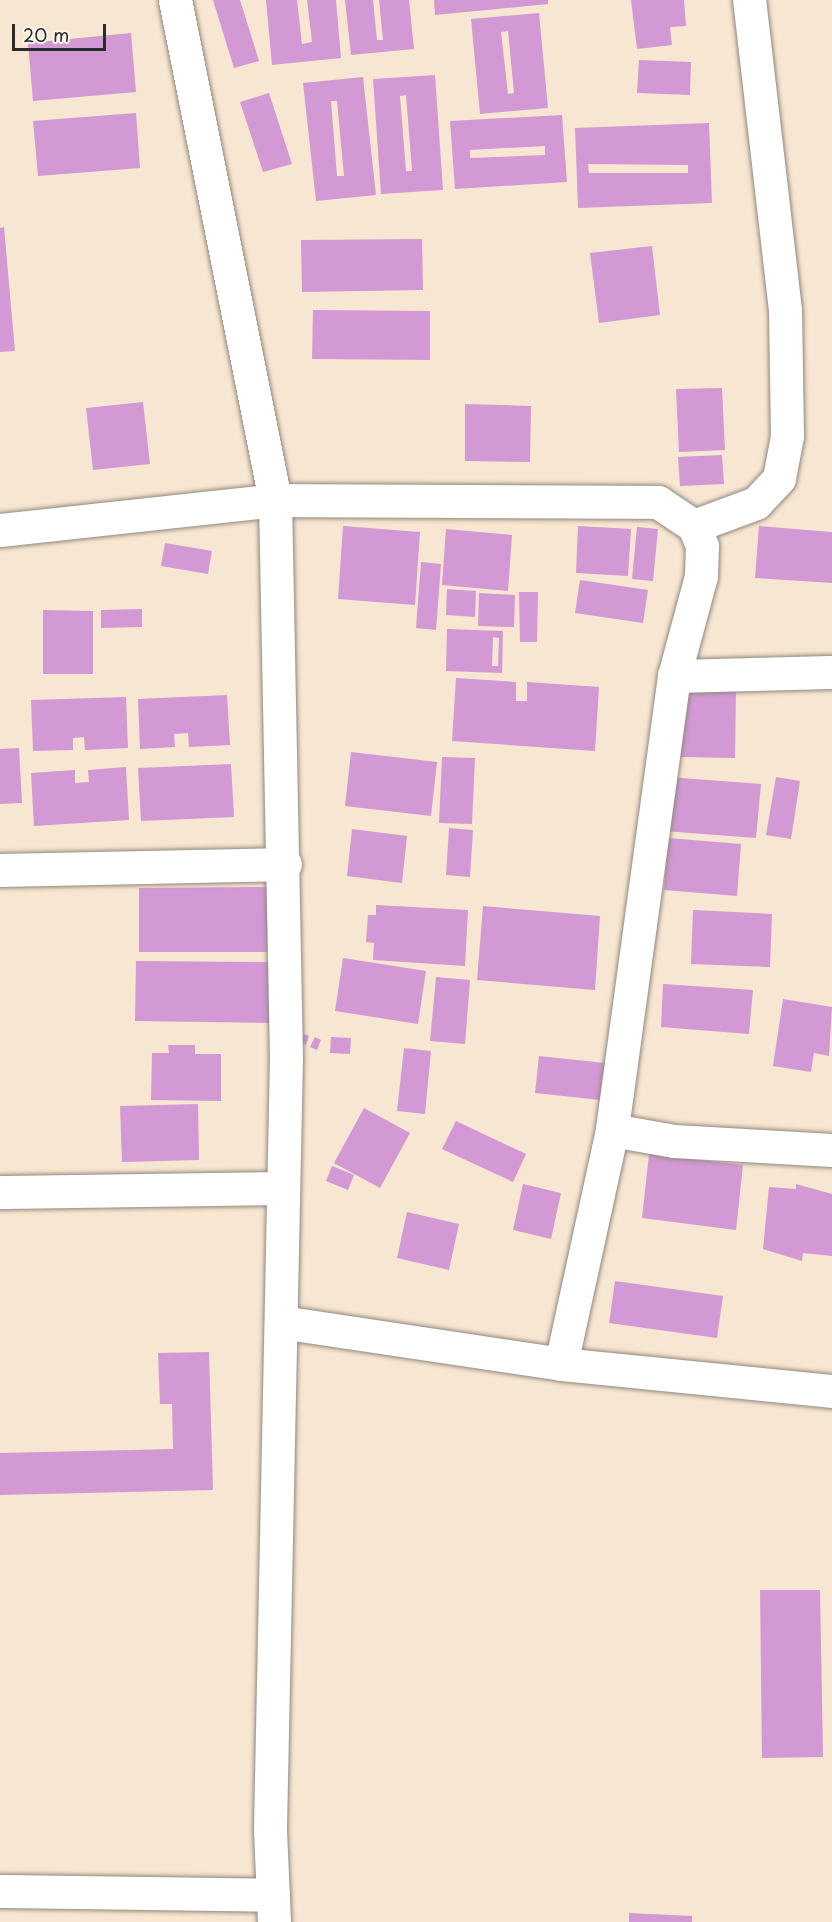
<!DOCTYPE html>
<html>
<head>
<meta charset="utf-8">
<style>
  body { margin:0 }
  #map { position:relative; width:832px; height:1922px; overflow:hidden; background:#f7e6d1; font-family:"Playpen Sans",sans-serif }
  div>[style] { position:absolute }
  [style*='--x'] { left:calc(var(--x)*1px); top:calc(var(--y)*1px); width:calc(var(--w)*1px); rotate:calc(var(--a)*1deg) }
  .building>* { inset:0; background:#d299d4 }
  .roads { filter:drop-shadow(0 0 2px #91887e) drop-shadow(0 0 2px #91887e) }
  .minor>* { height:33px; margin:-16.5px; padding:0 16.5px; transform-origin:16.5px; border-radius:16.5px; background:#fff }
  span { translate:-50% -50%; white-space:nowrap; text-align:center; line-height:1.15; -webkit-text-stroke:4.5px #fbf7ec; paint-order:stroke }
  .scale { position:absolute; left:12px; top:24px; width:94px; height:27px; box-sizing:border-box; border:3px solid #2b2b2b; border-top:0; padding-left:8px; font-size:18px; line-height:21px; white-space:nowrap; color:#2b2b2b; -webkit-text-stroke:4px #fbf7ec; paint-order:stroke }
</style>
</head>
<body>
<div id="map">
  <div class="building">
    <i style="clip-path:polygon(213px 0,240px 0,259px 61px,234px 68px)"></i>
    <i style="clip-path:polygon(266px 0,297px 0,302px 44px,312px 42px,307px 0,336px 0,341px 58px,272px 65px)"></i>
    <i style="clip-path:polygon(345px 0,373px 0,377px 40px,383px 40px,379px 0,409px 0,414px 49px,351px 55px)"></i>
    <i style="clip-path:polygon(434px 0,548px 0,548px 4px,435px 15px)"></i>
    <i style="clip-path:polygon(631px 0,684px 0,686px 26px,670px 27px,672px 45px,637px 49px)"></i>
    <i style="clip-path:polygon(evenodd,539px 13px,548px 108px,480px 114px,471px 19px,539px 13px,508px 31px,514px 93px,508px 94px,501px 32px,508px 31px)"></i>
    <i style="clip-path:polygon(131px 33px,136px 92px,33px 101px,28px 43px)"></i>
    <i style="clip-path:polygon(639px 60px,691px 62px,690px 95px,637px 93px)"></i>
    <i style="clip-path:polygon(evenodd,435px 75px,443px 190px,381px 194px,373px 79px,435px 75px,406px 95px,412px 171px,406px 171px,400px 96px,406px 95px)"></i>
    <i style="clip-path:polygon(evenodd,363px 77px,376px 195px,316px 201px,303px 83px,363px 77px,331px 101px,337px 101px,344px 176px,337px 176px,331px 101px)"></i>
    <i style="clip-path:polygon(269px 93px,292px 164px,263px 172px,240px 102px)"></i>
    <i style="clip-path:polygon(136px 113px,140px 168px,38px 176px,33px 121px)"></i>
    <i style="clip-path:polygon(evenodd,562px 115px,567px 182px,455px 189px,450px 121px,562px 115px,545px 146px,545px 155px,470px 158px,470px 150px,545px 146px)"></i>
    <i style="clip-path:polygon(evenodd,709px 123px,712px 203px,578px 208px,575px 128px,709px 123px,588px 164px,688px 165px,688px 173px,589px 173px,588px 164px)"></i>
    <i style="clip-path:polygon(4px 227px,15px 351px,0 352px,0 228px)"></i>
    <i style="clip-path:polygon(422px 239px,423px 290px,302px 292px,301px 240px)"></i>
    <i style="clip-path:polygon(652px 246px,660px 315px,599px 323px,590px 253px)"></i>
    <i style="clip-path:polygon(313px 310px,430px 311px,430px 360px,312px 359px)"></i>
    <i style="clip-path:polygon(722px 388px,725px 450px,679px 452px,676px 389px)"></i>
    <i style="clip-path:polygon(143px 402px,150px 464px,93px 470px,86px 408px)"></i>
    <i style="clip-path:polygon(465px 404px,531px 406px,530px 462px,465px 461px)"></i>
    <i style="clip-path:polygon(722px 455px,724px 484px,680px 486px,678px 457px)"></i>
    <i style="clip-path:polygon(343px 526px,420px 532px,415px 605px,338px 599px)"></i>
    <i style="clip-path:polygon(578px 526px,631px 529px,628px 576px,576px 573px)"></i>
    <i style="clip-path:polygon(759px 526px,832px 532px,832px 583px,755px 578px)"></i>
    <i style="clip-path:polygon(637px 527px,658px 529px,653px 581px,632px 579px)"></i>
    <i style="clip-path:polygon(446px 529px,512px 535px,508px 591px,442px 585px)"></i>
    <i style="clip-path:polygon(165px 543px,212px 551px,208px 574px,161px 566px)"></i>
    <i style="clip-path:polygon(421px 562px,441px 564px,436px 630px,416px 628px)"></i>
    <i style="clip-path:polygon(580px 580px,648px 590px,643px 623px,575px 613px)"></i>
    <i style="clip-path:polygon(447px 589px,476px 591px,475px 617px,446px 615px)"></i>
    <i style="clip-path:polygon(519px 592px,538px 592px,537px 642px,520px 642px)"></i>
    <i style="clip-path:polygon(479px 593px,515px 595px,514px 627px,478px 626px)"></i>
    <i style="clip-path:polygon(142px 609px,142px 627px,101px 628px,101px 610px)"></i>
    <i style="clip-path:polygon(43px 610px,93px 611px,93px 674px,43px 674px)"></i>
    <i style="clip-path:polygon(evenodd,447px 629px,503px 631px,502px 673px,446px 671px,447px 629px,493px 637px,499px 638px,498px 666px,492px 666px,493px 637px)"></i>
    <i style="clip-path:polygon(456px 678px,516px 682px,516px 701px,527px 701px,527px 682px,599px 687px,595px 751px,452px 741px)"></i>
    <i style="clip-path:polygon(682px 690px,736px 691px,735px 758px,681px 757px)"></i>
    <i style="clip-path:polygon(227px 695px,230px 745px,189px 747px,188px 733px,174px 734px,175px 747px,140px 749px,138px 699px)"></i>
    <i style="clip-path:polygon(126px 697px,128px 748px,85px 750px,84px 737px,73px 738px,73px 750px,33px 751px,31px 700px)"></i>
    <i style="clip-path:polygon(19px 748px,22px 803px,0 804px,0 749px)"></i>
    <i style="clip-path:polygon(351px 752px,437px 762px,431px 816px,345px 806px)"></i>
    <i style="clip-path:polygon(442px 757px,475px 758px,472px 824px,439px 823px)"></i>
    <i style="clip-path:polygon(231px 764px,234px 817px,141px 821px,138px 768px)"></i>
    <i style="clip-path:polygon(126px 767px,129px 820px,34px 826px,31px 773px,75px 770px,75px 783px,89px 782px,88px 770px)"></i>
    <i style="clip-path:polygon(668px 777px,761px 784px,756px 838px,664px 831px)"></i>
    <i style="clip-path:polygon(776px 777px,800px 781px,791px 839px,766px 835px)"></i>
    <i style="clip-path:polygon(449px 828px,473px 830px,470px 877px,446px 875px)"></i>
    <i style="clip-path:polygon(352px 829px,407px 836px,402px 883px,347px 876px)"></i>
    <i style="clip-path:polygon(668px 838px,741px 844px,737px 896px,664px 890px)"></i>
    <i style="clip-path:polygon(268px 887px,269px 952px,139px 952px,139px 888px)"></i>
    <i style="clip-path:polygon(376px 905px,468px 910px,465px 966px,373px 960px,374px 943px,366px 942px,368px 915px,376px 915px)"></i>
    <i style="clip-path:polygon(483px 906px,600px 916px,595px 990px,477px 980px)"></i>
    <i style="clip-path:polygon(693px 910px,772px 914px,770px 967px,691px 964px)"></i>
    <i style="clip-path:polygon(343px 958px,426px 971px,418px 1024px,335px 1011px)"></i>
    <i style="clip-path:polygon(136px 961px,270px 962px,270px 1023px,135px 1021px)"></i>
    <i style="clip-path:polygon(436px 977px,470px 980px,465px 1044px,430px 1041px)"></i>
    <i style="clip-path:polygon(663px 984px,753px 990px,749px 1034px,661px 1027px)"></i>
    <i style="clip-path:polygon(783px 999px,832px 1007px,829px 1056px,814px 1053px,811px 1072px,773px 1066px)"></i>
    <i style="clip-path:polygon(304px 1034px,309px 1036px,306px 1045px,301px 1042px)"></i>
    <i style="clip-path:polygon(315px 1037px,321px 1040px,317px 1050px,310px 1047px)"></i>
    <i style="clip-path:polygon(331px 1037px,351px 1038px,350px 1054px,330px 1053px)"></i>
    <i style="clip-path:polygon(168px 1045px,195px 1045px,195px 1054px,221px 1054px,221px 1101px,151px 1100px,152px 1053px,169px 1053px)"></i>
    <i style="clip-path:polygon(404px 1048px,431px 1051px,425px 1114px,397px 1111px)"></i>
    <i style="clip-path:polygon(539px 1056px,605px 1063px,601px 1100px,535px 1093px)"></i>
    <i style="clip-path:polygon(198px 1104px,199px 1160px,122px 1162px,120px 1106px)"></i>
    <i style="clip-path:polygon(364px 1108px,410px 1133px,380px 1188px,334px 1163px)"></i>
    <i style="clip-path:polygon(456px 1121px,526px 1154px,513px 1182px,442px 1149px)"></i>
    <i style="clip-path:polygon(649px 1154px,743px 1165px,736px 1230px,642px 1218px)"></i>
    <i style="clip-path:polygon(332px 1166px,354px 1175px,348px 1190px,326px 1181px)"></i>
    <i style="clip-path:polygon(523px 1184px,561px 1193px,551px 1239px,513px 1230px)"></i>
    <i style="clip-path:polygon(796px 1184px,832px 1194px,832px 1256px,803px 1253px,802px 1261px,763px 1249px,769px 1187px,796px 1189px)"></i>
    <i style="clip-path:polygon(407px 1212px,459px 1224px,449px 1270px,397px 1258px)"></i>
    <i style="clip-path:polygon(615px 1281px,723px 1296px,717px 1338px,609px 1323px)"></i>
    <i style="clip-path:polygon(209px 1352px,213px 1490px,0 1495px,0 1453px,173px 1449px,172px 1404px,160px 1404px,158px 1353px)"></i>
    <i style="clip-path:polygon(760px 1590px,820px 1590px,823px 1757px,762px 1758px)"></i>
    <i style="clip-path:polygon(629px 1913px,692px 1916px,692px 1922px,629px 1922px)"></i>
  </div>
  <div class="roads">
    <div class="minor">
      <i style="--x:175;--y:0;--w:510;--a:78.69"></i>
      <i style="--x:275;--y:500;--w:557;--a:88.87"></i>
      <i style="--x:286;--y:1057;--w:773;--a:91.19"></i>
      <i style="--x:270;--y:1830;--w:92;--a:87.5"></i>
      <i style="--x:694;--y:526;--w:66;--a:-20.4"></i>
      <i style="--x:756;--y:503;--w:34;--a:-47"></i>
      <i style="--x:779;--y:478;--w:43;--a:-79.2"></i>
      <i style="--x:787;--y:436;--w:126;--a:-90.9"></i>
      <i style="--x:785;--y:310;--w:312;--a:-96.6"></i>
      <i style="--x:0;--y:530;--w:277;--a:-6.2"></i>
      <i style="--x:275;--y:500;--w:383;--a:0.3"></i>
      <i style="--x:658;--y:502;--w:43;--a:33.7"></i>
      <i style="--x:694;--y:526;--w:22;--a:68"></i>
      <i style="--x:702;--y:546;--w:30;--a:92"></i>
      <i style="--x:701;--y:576;--w:104;--a:105.1"></i>
      <i style="--x:674;--y:676;--w:458;--a:97.8"></i>
      <i style="--x:612;--y:1130;--w:239;--a:102.3"></i>
      <i style="--x:674;--y:676;--w:158;--a:-1.5"></i>
      <i style="--x:0;--y:870;--w:285;--a:-1.2"></i>
      <i style="--x:612;--y:1130;--w:63;--a:10.1"></i>
      <i style="--x:674;--y:1141;--w:158;--a:3.3"></i>
      <i style="--x:0;--y:1192;--w:283;--a:-0.8"></i>
      <i style="--x:281;--y:1322;--w:283;--a:8.5"></i>
      <i style="--x:561;--y:1364;--w:272;--a:5.7"></i>
      <i style="--x:0;--y:1891;--w:273;--a:0.8"></i>
    </div>
  </div>
  <div class="scale">20 m</div>
</div>
</body>
</html>
